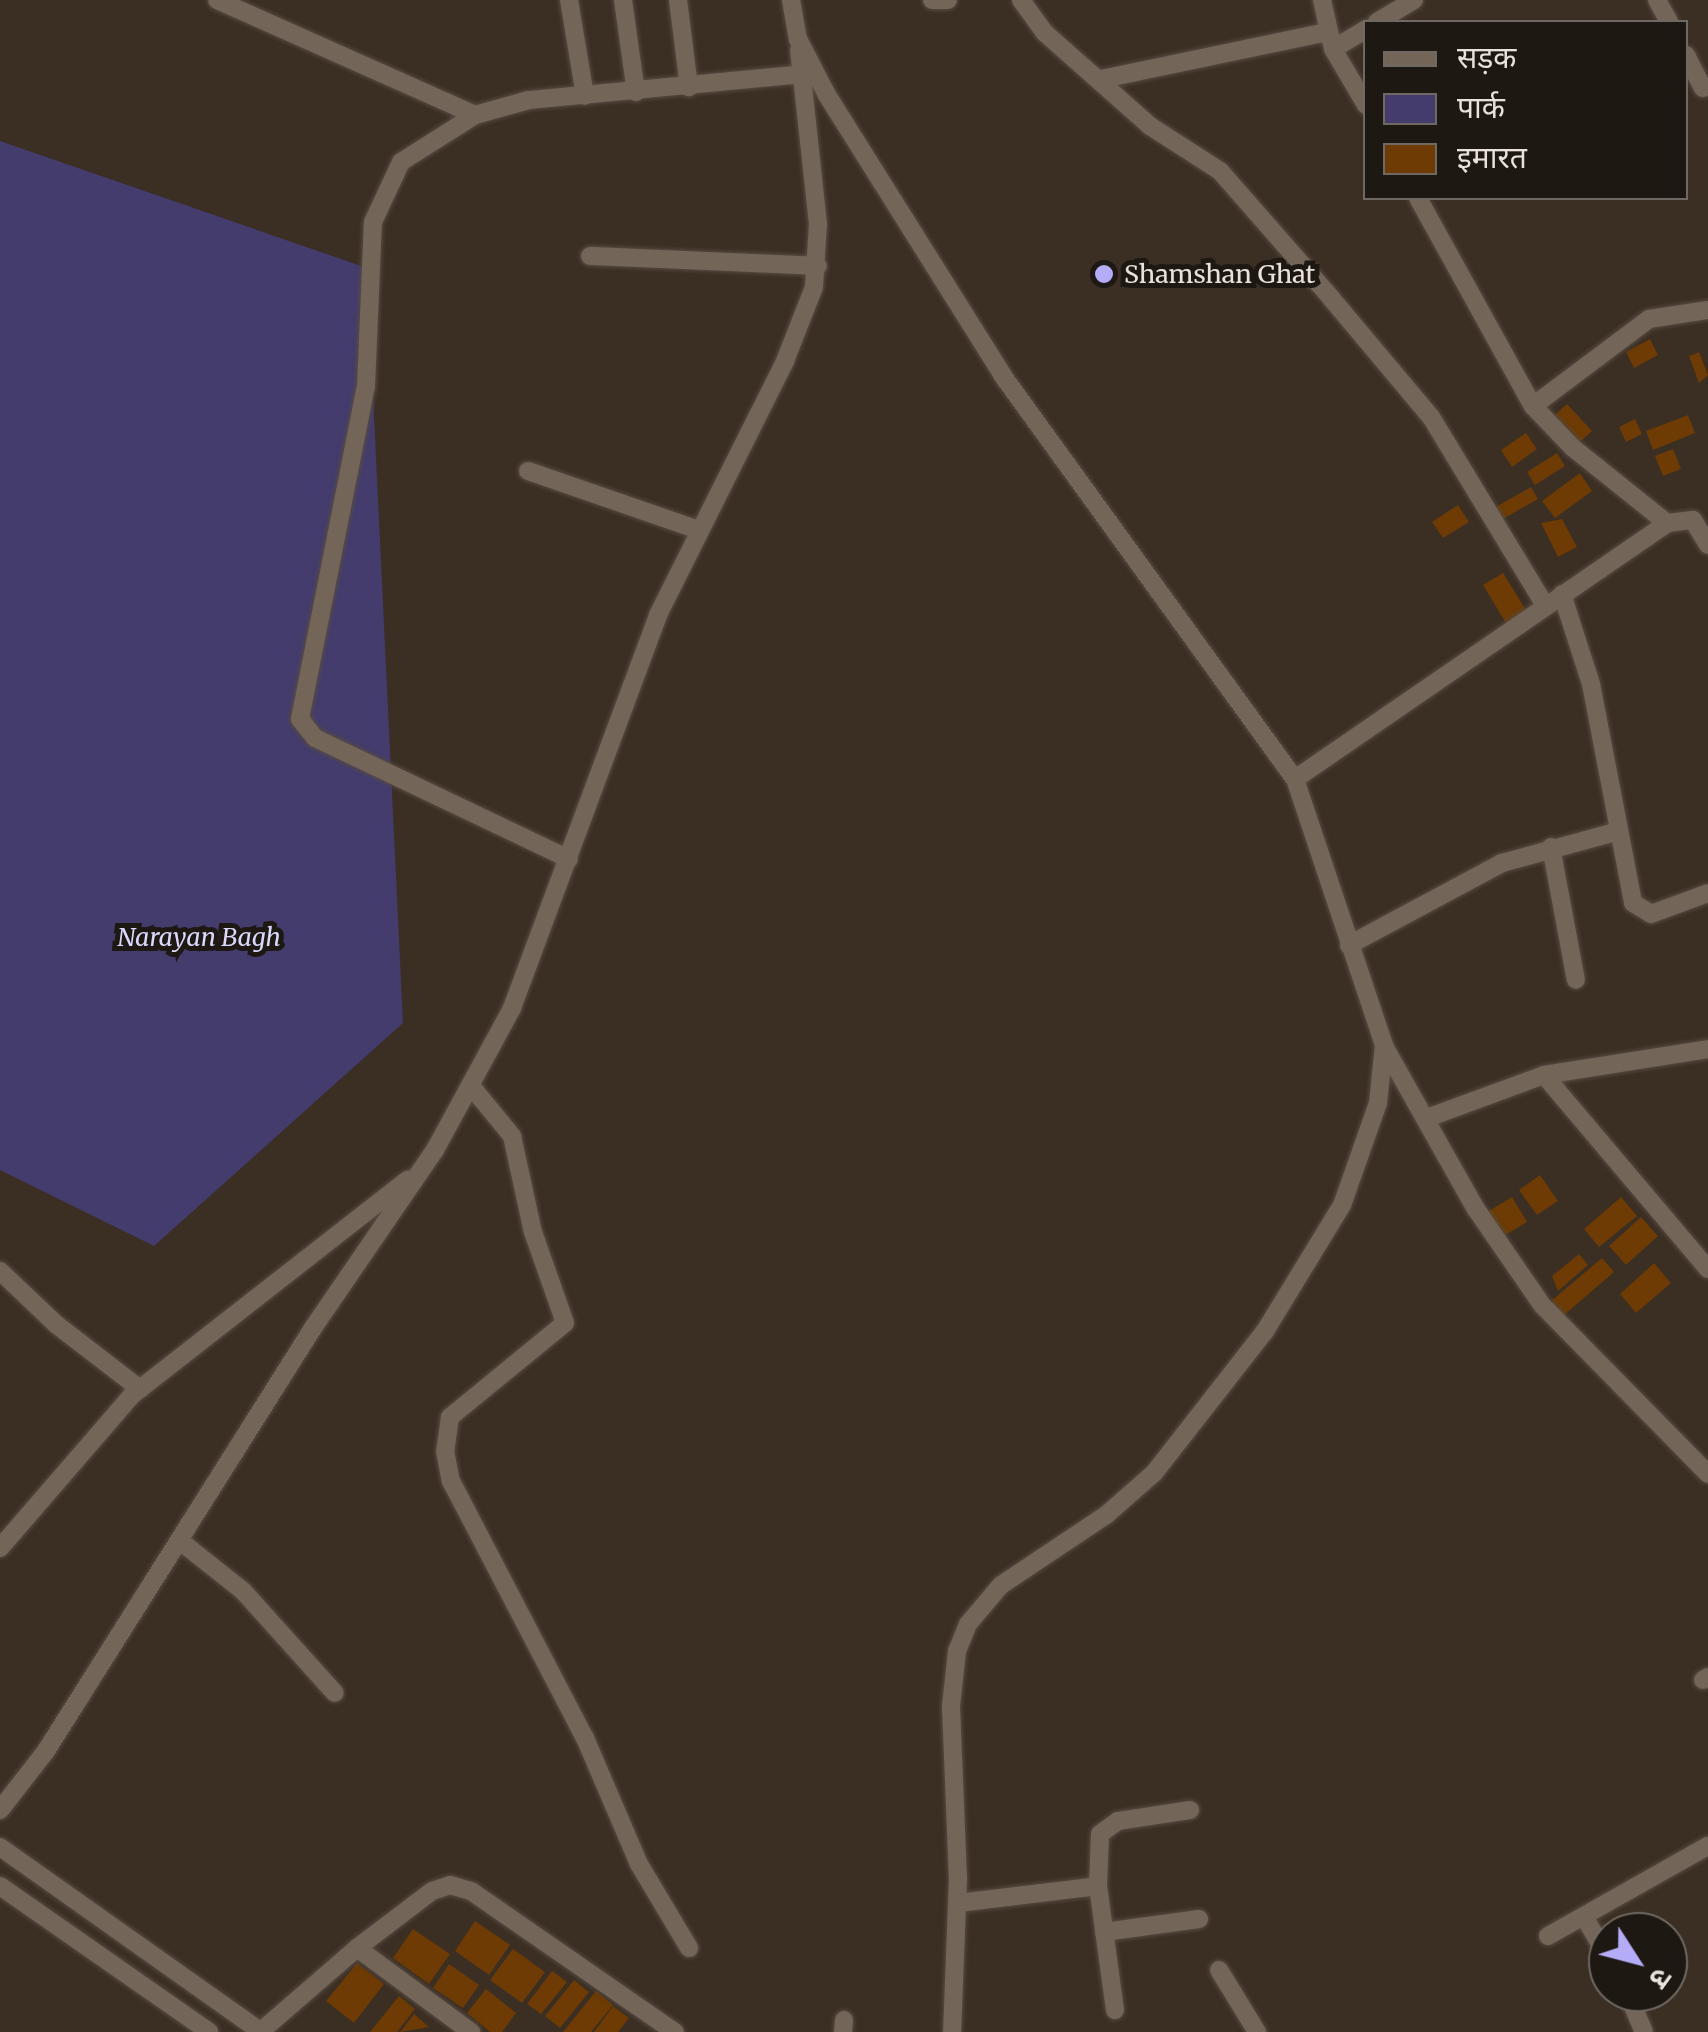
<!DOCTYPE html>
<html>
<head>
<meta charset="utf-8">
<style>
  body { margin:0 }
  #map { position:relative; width:1708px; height:2032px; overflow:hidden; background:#3b2e23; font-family:Merriweather,"Noto Sans Devanagari",serif }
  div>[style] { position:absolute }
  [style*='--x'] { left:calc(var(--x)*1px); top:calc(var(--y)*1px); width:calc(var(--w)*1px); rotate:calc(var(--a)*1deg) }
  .green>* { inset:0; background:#433c6d }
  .building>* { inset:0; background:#6d3b03 }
  .roads { filter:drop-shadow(0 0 2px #564b42) drop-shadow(0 0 2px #564b42) }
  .street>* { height:18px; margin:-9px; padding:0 9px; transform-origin:9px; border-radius:9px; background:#746559 }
  .dots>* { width:28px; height:28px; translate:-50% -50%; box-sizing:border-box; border:5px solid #1e1813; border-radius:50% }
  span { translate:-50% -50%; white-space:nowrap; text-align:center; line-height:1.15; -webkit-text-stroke:10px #1e1813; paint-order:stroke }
  .poi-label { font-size:25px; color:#e9e1da }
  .left { translate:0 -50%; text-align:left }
  .park-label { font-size:25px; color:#dad8fc; font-style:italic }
  .legend { position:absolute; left:1363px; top:20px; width:325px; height:180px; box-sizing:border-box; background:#1e1813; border:2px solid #6f6863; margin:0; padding:12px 18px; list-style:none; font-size:30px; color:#e9e1da }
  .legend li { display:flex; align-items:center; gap:20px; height:50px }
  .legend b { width:50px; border:2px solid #6f6863 }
  .north { position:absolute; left:1588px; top:1912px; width:100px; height:100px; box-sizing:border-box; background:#1e1813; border:2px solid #6f6863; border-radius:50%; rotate:126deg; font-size:28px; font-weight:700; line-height:40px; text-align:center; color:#e9e1da }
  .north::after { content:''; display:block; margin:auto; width:35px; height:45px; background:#b4acf9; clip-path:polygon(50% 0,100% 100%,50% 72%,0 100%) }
</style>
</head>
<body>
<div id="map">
  <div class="green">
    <i style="clip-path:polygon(0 141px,367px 268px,403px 1023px,154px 1246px,0 1170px)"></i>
  </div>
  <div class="building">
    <i style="clip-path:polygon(1650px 339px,1658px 355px,1634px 368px,1626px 352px)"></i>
    <i style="clip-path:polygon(1699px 352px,1708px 375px,1699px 383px,1689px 356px)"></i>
    <i style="clip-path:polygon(1567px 404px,1592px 431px,1580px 442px,1555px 415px)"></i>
    <i style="clip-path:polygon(1688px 415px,1695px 433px,1653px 450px,1646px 431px)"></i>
    <i style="clip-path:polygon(1635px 419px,1642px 434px,1626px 442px,1619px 427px)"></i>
    <i style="clip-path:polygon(1526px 433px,1537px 449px,1512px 467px,1501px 450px)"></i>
    <i style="clip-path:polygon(1673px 449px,1681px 469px,1663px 476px,1655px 456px)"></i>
    <i style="clip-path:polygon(1557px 453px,1565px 466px,1535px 485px,1527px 472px)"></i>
    <i style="clip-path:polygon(1580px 473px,1592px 491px,1555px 518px,1542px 501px)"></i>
    <i style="clip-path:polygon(1531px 487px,1538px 499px,1501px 520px,1494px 508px)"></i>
    <i style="clip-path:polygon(1458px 505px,1469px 522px,1443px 538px,1432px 522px)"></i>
    <i style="clip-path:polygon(1562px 519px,1577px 547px,1558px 557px,1541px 523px)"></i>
    <i style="clip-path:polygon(1503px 573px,1526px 610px,1506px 623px,1483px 585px)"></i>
    <i style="clip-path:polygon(1540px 1175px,1558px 1201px,1537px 1215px,1519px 1190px)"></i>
    <i style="clip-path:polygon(1512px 1197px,1527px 1222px,1502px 1237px,1487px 1212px)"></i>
    <i style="clip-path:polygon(1621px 1197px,1637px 1216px,1599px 1247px,1584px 1229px)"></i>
    <i style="clip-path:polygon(1641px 1217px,1658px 1236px,1626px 1265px,1609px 1246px)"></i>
    <i style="clip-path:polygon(1579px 1254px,1588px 1265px,1558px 1291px,1552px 1276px)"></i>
    <i style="clip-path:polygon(1602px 1258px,1614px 1272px,1563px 1316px,1551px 1301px)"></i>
    <i style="clip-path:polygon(1654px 1263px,1671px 1283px,1636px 1313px,1620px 1294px)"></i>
    <i style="clip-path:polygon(475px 1921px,510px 1945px,489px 1975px,455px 1951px)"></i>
    <i style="clip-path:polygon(413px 1929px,450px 1954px,429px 1984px,393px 1958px)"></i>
    <i style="clip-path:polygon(513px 1949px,545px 1972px,522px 2003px,490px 1980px)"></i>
    <i style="clip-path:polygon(357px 1963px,384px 1984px,354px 2023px,326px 2001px)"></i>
    <i style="clip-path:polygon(449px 1964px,479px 1985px,463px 2008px,433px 1988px)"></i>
    <i style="clip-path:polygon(552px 1971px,567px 1982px,541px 2014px,527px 2004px)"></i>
    <i style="clip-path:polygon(574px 1980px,589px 1992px,560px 2028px,545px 2016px)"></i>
    <i style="clip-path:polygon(486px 1989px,516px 2013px,502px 2032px,490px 2032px,467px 2013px)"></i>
    <i style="clip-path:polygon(596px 1991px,613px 2005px,591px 2032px,563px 2032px)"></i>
    <i style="clip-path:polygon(399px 1996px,415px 2009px,397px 2032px,370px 2032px)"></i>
    <i style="clip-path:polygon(613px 2006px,629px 2018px,618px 2032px,594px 2032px)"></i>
    <i style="clip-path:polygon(414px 2014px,429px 2027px,400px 2032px)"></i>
  </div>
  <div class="roads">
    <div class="street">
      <i style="--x:217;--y:0;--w:282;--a:24"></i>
      <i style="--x:569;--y:0;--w:97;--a:80.5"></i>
      <i style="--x:623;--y:0;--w:93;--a:82"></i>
      <i style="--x:678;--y:0;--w:88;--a:82.8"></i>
      <i style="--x:791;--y:0;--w:40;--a:80"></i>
      <i style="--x:798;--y:39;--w:63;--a:62.6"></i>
      <i style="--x:827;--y:95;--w:332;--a:57.9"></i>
      <i style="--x:1003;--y:376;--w:498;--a:54.1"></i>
      <i style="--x:1295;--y:779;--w:280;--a:71.5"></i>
      <i style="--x:1384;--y:1045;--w:58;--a:95.9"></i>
      <i style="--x:1378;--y:1103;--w:108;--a:109.4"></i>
      <i style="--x:1342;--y:1205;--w:148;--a:121.4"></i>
      <i style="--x:1265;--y:1331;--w:180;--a:128"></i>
      <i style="--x:1154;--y:1473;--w:64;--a:138.8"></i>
      <i style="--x:1106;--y:1515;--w:126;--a:146.3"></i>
      <i style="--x:1001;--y:1585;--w:51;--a:130.2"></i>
      <i style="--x:968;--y:1624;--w:29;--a:112"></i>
      <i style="--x:957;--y:1651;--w:55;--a:96.2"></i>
      <i style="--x:951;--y:1706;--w:172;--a:87.7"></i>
      <i style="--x:958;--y:1878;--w:154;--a:92.2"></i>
      <i style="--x:932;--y:0;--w:16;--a:0"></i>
      <i style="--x:1021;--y:0;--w:41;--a:54"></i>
      <i style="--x:1045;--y:33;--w:140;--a:41.5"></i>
      <i style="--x:1150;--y:126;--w:83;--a:32.7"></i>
      <i style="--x:1220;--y:171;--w:169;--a:48.8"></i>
      <i style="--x:1331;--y:298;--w:155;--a:50"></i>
      <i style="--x:1431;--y:417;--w:220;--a:58.8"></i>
      <i style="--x:1322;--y:0;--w:50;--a:77.3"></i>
      <i style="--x:1333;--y:49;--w:65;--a:59.5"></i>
      <i style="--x:1657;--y:0;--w:25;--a:61"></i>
      <i style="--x:1377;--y:22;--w:43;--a:-30.7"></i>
      <i style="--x:1333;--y:49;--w:39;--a:-31"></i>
      <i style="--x:1686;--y:55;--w:37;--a:63"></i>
      <i style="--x:1102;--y:79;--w:230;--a:-11.8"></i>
      <i style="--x:1418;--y:198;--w:238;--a:61.1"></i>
      <i style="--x:1533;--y:406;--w:57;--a:46.4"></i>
      <i style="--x:1572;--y:447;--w:122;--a:38.7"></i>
      <i style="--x:590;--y:256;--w:228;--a:2.5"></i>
      <i style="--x:1533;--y:406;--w:145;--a:-36.9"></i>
      <i style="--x:1649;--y:319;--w:60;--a:-8.7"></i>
      <i style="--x:528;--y:471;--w:180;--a:19.1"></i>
      <i style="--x:1562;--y:594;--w:95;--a:72.1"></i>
      <i style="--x:1591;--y:684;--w:223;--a:79.1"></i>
      <i style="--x:1633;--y:903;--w:21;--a:31"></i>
      <i style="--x:1651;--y:914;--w:61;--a:-20.2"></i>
      <i style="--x:1295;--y:779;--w:452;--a:-34.5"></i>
      <i style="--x:1667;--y:523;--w:26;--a:-7"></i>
      <i style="--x:1693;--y:520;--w:29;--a:59"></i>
      <i style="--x:1551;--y:847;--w:135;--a:79.4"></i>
      <i style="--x:569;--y:859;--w:281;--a:-154.5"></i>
      <i style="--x:315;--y:738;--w:24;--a:-128"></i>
      <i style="--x:300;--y:719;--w:338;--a:-78.8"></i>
      <i style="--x:366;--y:387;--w:165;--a:-87.6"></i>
      <i style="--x:373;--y:222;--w:66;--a:-65"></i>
      <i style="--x:401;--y:162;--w:88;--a:-32.4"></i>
      <i style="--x:475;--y:115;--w:56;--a:-15.5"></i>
      <i style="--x:529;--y:100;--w:274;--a:-5.4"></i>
      <i style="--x:1349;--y:945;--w:174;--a:-28.2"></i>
      <i style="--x:1502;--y:863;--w:117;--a:-15.3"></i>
      <i style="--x:1384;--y:1046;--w:187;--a:60.6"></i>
      <i style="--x:1476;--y:1209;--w:116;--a:55.5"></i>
      <i style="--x:1542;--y:1305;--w:237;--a:45.5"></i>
      <i style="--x:1544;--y:1075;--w:254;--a:49.8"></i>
      <i style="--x:471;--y:1086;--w:65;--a:50.6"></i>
      <i style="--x:512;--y:1136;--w:98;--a:77.7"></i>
      <i style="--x:533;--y:1232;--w:96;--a:70.6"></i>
      <i style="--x:565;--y:1323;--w:149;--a:140.7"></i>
      <i style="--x:450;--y:1417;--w:34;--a:98"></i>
      <i style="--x:445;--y:1451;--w:31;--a:79"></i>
      <i style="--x:451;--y:1481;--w:290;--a:62.5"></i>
      <i style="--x:585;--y:1738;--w:137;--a:66.8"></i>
      <i style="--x:639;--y:1864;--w:98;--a:59.2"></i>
      <i style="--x:1427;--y:1118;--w:125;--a:-20.2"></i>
      <i style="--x:1544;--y:1075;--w:166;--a:-9"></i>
      <i style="--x:0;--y:1271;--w:79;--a:43.5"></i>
      <i style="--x:57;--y:1325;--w:105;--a:37.6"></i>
      <i style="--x:180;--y:1541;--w:80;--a:38.4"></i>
      <i style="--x:243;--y:1591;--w:137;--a:48"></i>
      <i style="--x:0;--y:1548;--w:202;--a:-49.2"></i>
      <i style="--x:132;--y:1395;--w:350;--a:-38"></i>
      <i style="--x:1703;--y:1680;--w:6;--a:-31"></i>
      <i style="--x:0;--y:1810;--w:75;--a:-52.1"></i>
      <i style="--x:46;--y:1751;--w:500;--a:-57.74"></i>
      <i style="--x:313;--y:1328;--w:216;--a:-55.6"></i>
      <i style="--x:435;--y:1150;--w:162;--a:-61.5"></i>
      <i style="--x:512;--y:1008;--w:419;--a:-69.6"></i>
      <i style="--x:658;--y:615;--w:284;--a:-63.4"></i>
      <i style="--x:785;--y:361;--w:79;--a:-68.6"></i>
      <i style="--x:814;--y:287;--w:63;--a:-86.4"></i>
      <i style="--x:818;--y:224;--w:175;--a:-96.2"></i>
      <i style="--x:0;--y:1847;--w:320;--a:35.3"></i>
      <i style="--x:0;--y:1886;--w:255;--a:34.9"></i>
      <i style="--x:958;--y:1903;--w:141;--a:-6.9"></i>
      <i style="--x:1585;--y:1918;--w:46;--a:60.1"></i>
      <i style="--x:1104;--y:1932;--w:96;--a:-7.8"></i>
      <i style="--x:1548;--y:1936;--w:184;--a:-29.4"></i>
      <i style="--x:357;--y:1948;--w:142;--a:36.4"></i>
      <i style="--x:1219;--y:1970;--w:73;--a:58.5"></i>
      <i style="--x:1627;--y:1992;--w:43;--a:67"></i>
      <i style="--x:1115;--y:2010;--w:125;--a:-97.8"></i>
      <i style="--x:1098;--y:1886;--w:52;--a:-87.8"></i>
      <i style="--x:1100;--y:1834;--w:22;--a:-36"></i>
      <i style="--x:1118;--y:1821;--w:73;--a:-8.7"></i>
      <i style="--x:260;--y:2032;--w:128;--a:-40.9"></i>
      <i style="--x:357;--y:1948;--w:94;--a:-37.2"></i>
      <i style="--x:432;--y:1891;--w:19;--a:-18"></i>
      <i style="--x:450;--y:1885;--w:22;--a:16"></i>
      <i style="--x:471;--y:1891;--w:248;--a:34.7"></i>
      <i style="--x:843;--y:2032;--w:12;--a:-85"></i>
    </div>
  </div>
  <div class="dots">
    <i style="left:1104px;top:274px;background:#b4acf9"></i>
  </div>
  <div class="poi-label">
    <span class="left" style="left:1124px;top:274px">Shamshan Ghat</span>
  </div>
  <div class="park-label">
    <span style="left:199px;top:937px">Narayan Bagh</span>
  </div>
  <ul class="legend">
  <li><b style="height:12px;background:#746559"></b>सड़क</li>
  <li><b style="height:28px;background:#433c6d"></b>पार्क</li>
  <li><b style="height:28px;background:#6d3b03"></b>इमारत</li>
  </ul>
  <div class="north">उ</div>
</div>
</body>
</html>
